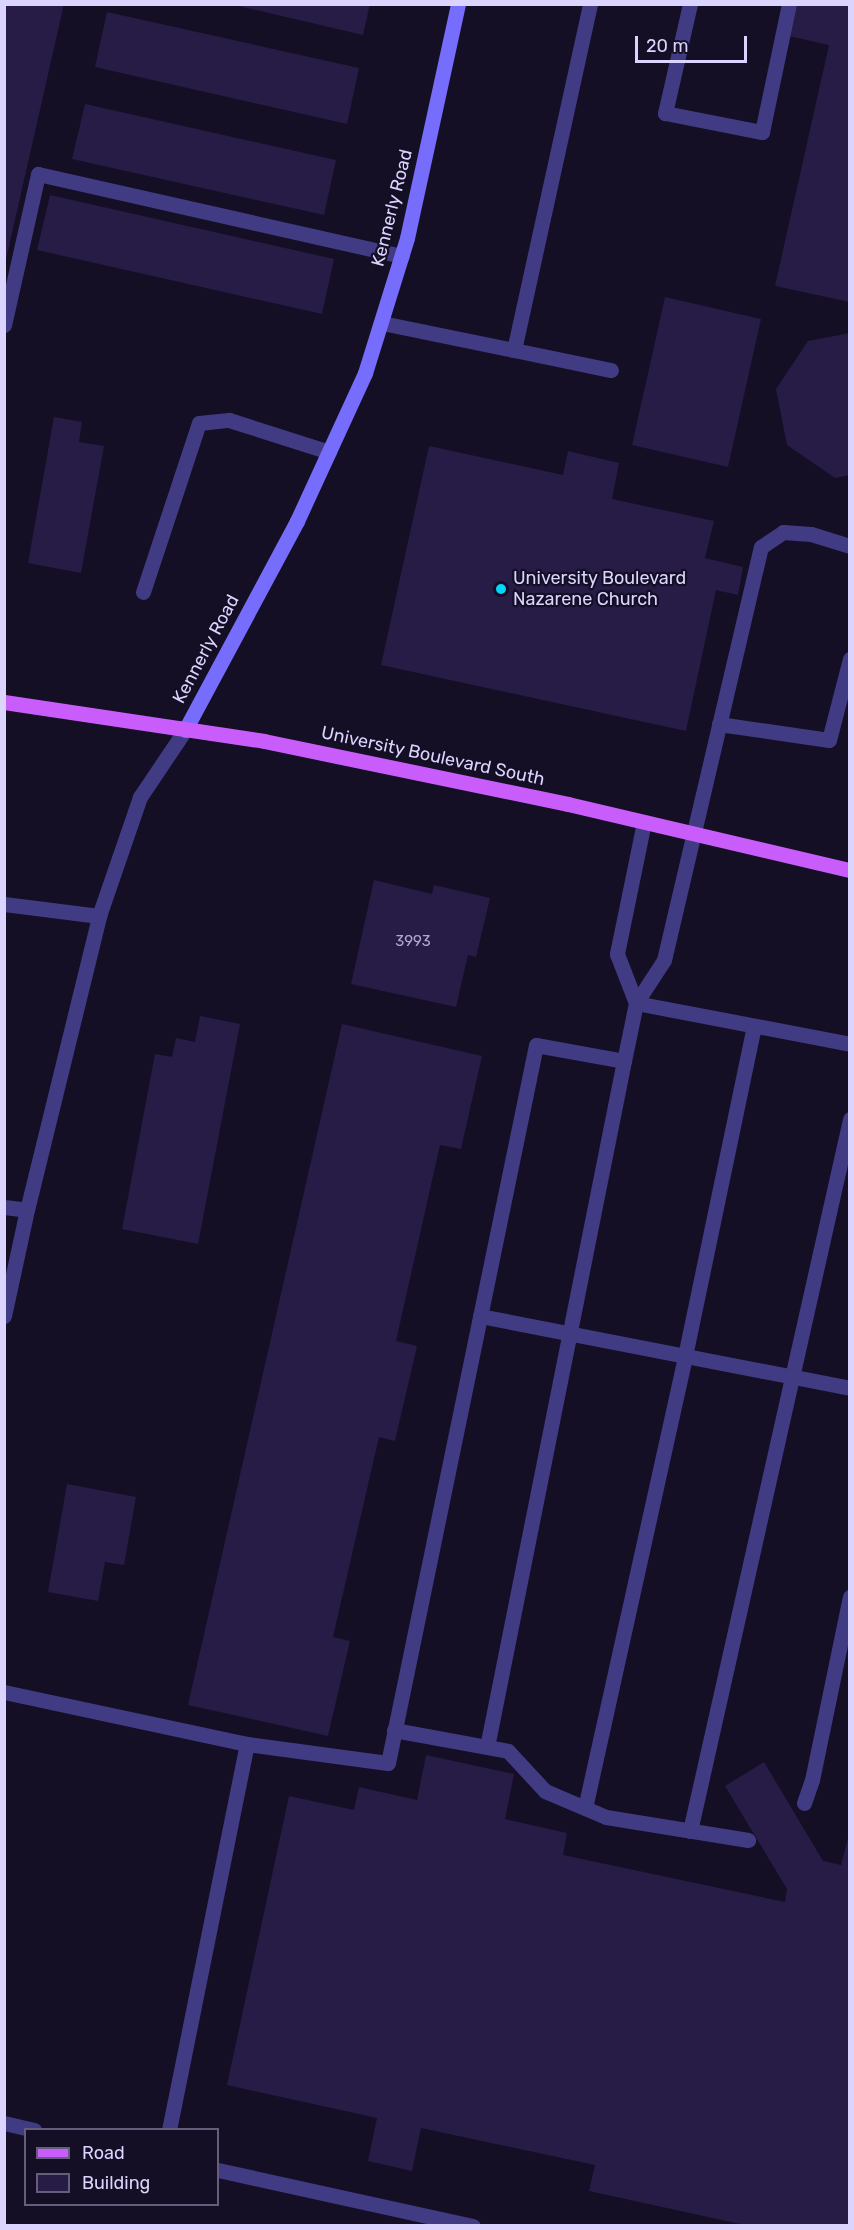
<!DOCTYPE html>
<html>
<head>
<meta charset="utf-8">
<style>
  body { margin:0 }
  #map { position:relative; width:854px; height:2230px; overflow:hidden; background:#140f25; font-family:Rubik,sans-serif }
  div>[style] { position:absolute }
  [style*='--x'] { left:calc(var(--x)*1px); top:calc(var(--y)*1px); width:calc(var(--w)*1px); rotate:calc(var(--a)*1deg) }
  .building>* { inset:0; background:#261c46 }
  .lane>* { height:15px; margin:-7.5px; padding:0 7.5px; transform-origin:7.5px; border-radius:7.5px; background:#413b84 }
  .street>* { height:15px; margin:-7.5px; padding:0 7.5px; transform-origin:7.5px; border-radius:7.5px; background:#413b84 }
  .secondary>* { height:15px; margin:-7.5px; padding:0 7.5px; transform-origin:7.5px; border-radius:7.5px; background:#776dfd }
  .primary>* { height:15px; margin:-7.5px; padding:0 7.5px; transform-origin:7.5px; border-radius:7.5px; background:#c95dfc }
  .dots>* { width:16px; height:16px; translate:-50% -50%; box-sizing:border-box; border:3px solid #140f25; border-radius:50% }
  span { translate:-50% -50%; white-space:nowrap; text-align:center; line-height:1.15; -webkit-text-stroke:4.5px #140f25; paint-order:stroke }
  .number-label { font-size:15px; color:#aea6d0 }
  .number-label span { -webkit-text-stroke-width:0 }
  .street-label { font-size:18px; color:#dbd4fe }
  .poi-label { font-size:18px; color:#dbd4fe }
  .left { translate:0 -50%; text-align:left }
  .frame { position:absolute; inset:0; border:6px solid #dbd4fe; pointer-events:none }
  .legend { position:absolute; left:24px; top:2128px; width:195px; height:78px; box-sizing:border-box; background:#140f25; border:2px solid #645e7c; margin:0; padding:8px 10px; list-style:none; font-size:18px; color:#dbd4fe }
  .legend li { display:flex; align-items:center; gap:12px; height:30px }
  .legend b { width:30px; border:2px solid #645e7c }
  .scale { position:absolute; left:635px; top:36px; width:112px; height:27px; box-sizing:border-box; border:3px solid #dbd4fe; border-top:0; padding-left:8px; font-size:18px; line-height:21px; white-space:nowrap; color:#dbd4fe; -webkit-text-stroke:4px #140f25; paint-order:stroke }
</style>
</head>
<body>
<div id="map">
  <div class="building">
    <i style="clip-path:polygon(6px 4px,64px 4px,5px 264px,4px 12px)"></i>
    <i style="clip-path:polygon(230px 4px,370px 4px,363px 35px)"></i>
    <i style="clip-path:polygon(796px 4px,850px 4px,850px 302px,775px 286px,829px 45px,789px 36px)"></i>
    <i style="clip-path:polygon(107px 12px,359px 68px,347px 124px,95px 67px)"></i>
    <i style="clip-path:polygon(85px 104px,336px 160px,324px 215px,72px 159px)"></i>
    <i style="clip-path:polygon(50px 195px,334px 259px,322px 314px,37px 250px)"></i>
    <i style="clip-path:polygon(665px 297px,761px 319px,728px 467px,632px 445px)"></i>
    <i style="clip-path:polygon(850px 333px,850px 475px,835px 478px,787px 445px,776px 389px,808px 341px)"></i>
    <i style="clip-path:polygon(54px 417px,82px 422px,79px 442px,104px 446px,81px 573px,28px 563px)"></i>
    <i style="clip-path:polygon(429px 446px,563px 475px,568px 451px,619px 463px,612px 499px,714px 521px,705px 558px,743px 567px,738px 595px,716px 590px,686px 731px,381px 665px)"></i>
    <i style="clip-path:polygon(374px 880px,432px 894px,434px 885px,490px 898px,476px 957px,468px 955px,456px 1007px,351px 984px)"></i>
    <i style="clip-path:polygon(200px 1016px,240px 1024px,198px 1244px,122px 1229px,155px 1054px,172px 1057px,176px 1038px,195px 1042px)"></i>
    <i style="clip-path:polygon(342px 1024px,482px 1056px,461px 1149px,440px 1145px,396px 1341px,417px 1346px,395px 1441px,379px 1437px,333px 1637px,350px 1641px,328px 1736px,188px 1705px)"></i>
    <i style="clip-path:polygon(67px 1484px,136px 1497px,124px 1565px,105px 1562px,98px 1601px,48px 1592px)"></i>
    <i style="clip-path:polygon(426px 1755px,514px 1774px,505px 1819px,567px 1833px,563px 1855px,785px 1902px,787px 1889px,725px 1786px,764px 1762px,823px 1861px,841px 1865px,850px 1830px,850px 2226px,749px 2226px,589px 2191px,595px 2165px,421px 2128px,412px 2171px,368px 2161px,377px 2118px,227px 2085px,289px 1796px,354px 1810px,359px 1787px,417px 1800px)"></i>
  </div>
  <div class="lane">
    <i style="--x:690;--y:4;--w:112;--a:102.9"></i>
    <i style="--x:665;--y:113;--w:99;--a:11.1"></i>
    <i style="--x:762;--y:132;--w:131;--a:-78.1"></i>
    <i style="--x:382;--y:323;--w:135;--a:11.6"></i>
    <i style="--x:514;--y:350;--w:354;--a:-77.6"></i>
    <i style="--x:4;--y:325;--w:155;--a:-77.3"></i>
    <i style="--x:38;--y:174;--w:373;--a:12.7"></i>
    <i style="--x:514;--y:350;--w:99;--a:11.7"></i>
    <i style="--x:143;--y:592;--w:178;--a:-71.7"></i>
    <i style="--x:199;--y:423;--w:30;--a:-6"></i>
    <i style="--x:229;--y:420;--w:105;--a:17.7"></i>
    <i style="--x:719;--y:724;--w:111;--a:8.3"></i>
    <i style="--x:829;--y:740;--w:84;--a:-75.5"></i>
    <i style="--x:644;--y:822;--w:135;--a:101.6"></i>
    <i style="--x:617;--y:954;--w:53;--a:68.8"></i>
    <i style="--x:636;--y:1003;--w:51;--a:-56.9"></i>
    <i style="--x:664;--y:960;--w:424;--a:-76.8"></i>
    <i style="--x:761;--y:547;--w:27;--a:-34"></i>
    <i style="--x:783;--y:532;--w:28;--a:4"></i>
    <i style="--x:811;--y:534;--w:41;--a:17.1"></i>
    <i style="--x:4;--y:904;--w:96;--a:7.2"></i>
    <i style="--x:4;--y:1207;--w:23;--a:7"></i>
    <i style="--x:480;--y:1316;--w:377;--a:11"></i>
    <i style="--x:4;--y:1692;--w:249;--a:12.1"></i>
    <i style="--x:247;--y:1744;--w:142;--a:7.7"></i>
    <i style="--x:388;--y:1763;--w:733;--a:-78.35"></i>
    <i style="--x:536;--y:1045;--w:89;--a:10.3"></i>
    <i style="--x:624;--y:1061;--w:59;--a:-78.3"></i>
    <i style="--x:636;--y:1003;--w:218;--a:10.8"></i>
    <i style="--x:394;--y:1730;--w:116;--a:10.4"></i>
    <i style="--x:508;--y:1751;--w:54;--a:47.2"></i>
    <i style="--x:545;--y:1791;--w:66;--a:23.1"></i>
    <i style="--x:606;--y:1817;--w:144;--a:9.2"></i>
    <i style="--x:487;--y:1747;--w:700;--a:-78.71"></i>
    <i style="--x:804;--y:1803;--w:24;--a:-71"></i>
    <i style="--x:812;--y:1780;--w:187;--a:-78.3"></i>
    <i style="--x:585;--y:1808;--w:463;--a:-77.5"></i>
    <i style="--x:685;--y:1356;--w:337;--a:-78.2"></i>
    <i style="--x:690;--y:1831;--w:730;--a:-77.33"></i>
    <i style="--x:4;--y:2123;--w:31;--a:13"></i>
    <i style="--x:169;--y:2130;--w:394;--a:-78.6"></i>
    <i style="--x:218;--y:2170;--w:261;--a:12.4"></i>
  </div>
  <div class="street">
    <i style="--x:4;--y:1316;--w:108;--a:-77.8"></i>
    <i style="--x:27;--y:1210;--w:303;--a:-76.2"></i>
    <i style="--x:99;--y:916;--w:126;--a:-71"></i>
    <i style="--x:140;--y:797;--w:81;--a:-56.1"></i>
  </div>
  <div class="secondary">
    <i style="--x:185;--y:730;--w:237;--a:-61.8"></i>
    <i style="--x:297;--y:521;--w:163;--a:-65.3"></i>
    <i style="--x:365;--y:373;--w:141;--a:-72.7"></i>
    <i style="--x:407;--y:238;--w:239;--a:-77.7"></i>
  </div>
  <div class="primary">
    <i style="--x:4;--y:702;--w:263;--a:8.5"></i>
    <i style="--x:264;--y:741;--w:310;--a:11.7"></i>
    <i style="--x:568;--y:804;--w:290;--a:13.2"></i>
  </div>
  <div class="dots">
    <i style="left:501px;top:589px;background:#04d6fb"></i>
  </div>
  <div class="number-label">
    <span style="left:413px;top:942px">3993</span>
  </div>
  <div class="street-label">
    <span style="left:392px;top:208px;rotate:-76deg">Kennerly Road</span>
    <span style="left:206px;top:649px;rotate:-62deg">Kennerly Road</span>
    <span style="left:433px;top:756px;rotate:12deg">University Boulevard South</span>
  </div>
  <div class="poi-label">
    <span class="left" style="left:513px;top:589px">University Boulevard<br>Nazarene Church</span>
  </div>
  <div class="frame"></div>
  <ul class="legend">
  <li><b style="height:8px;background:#c95dfc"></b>Road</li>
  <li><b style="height:16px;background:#261c46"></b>Building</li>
  </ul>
  <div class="scale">20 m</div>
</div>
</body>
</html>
